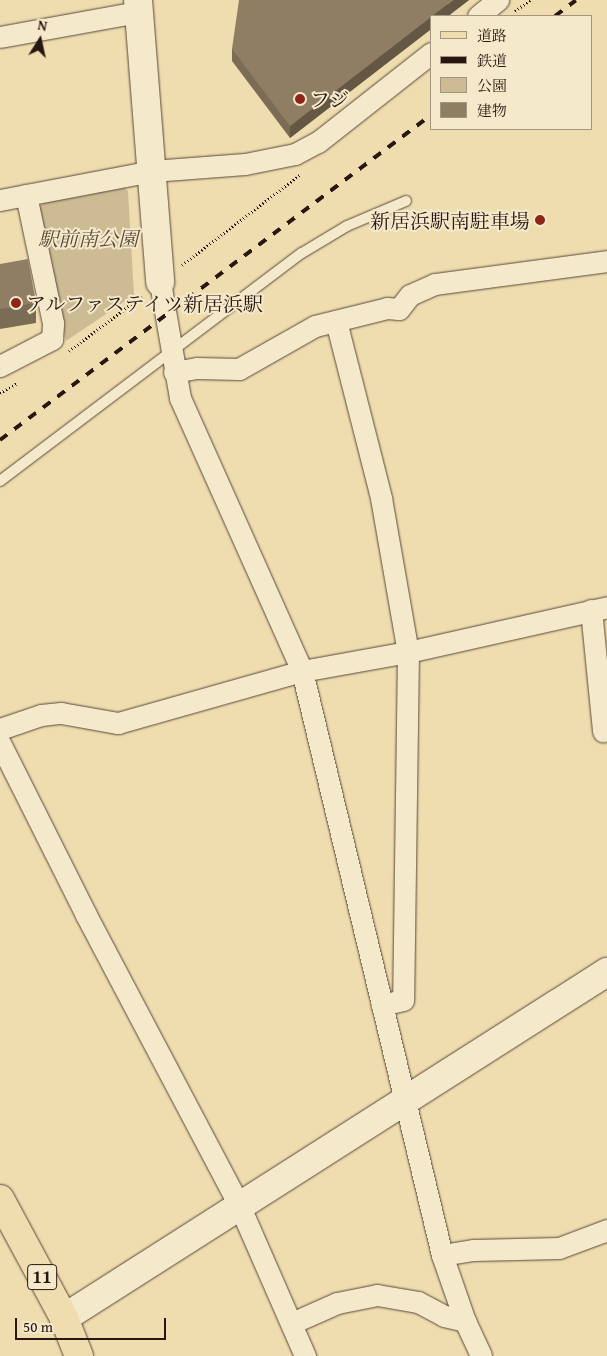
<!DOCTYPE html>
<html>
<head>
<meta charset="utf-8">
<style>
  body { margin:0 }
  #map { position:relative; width:607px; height:1356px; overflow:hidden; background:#efddaf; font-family:"Gentium Book Plus","Noto Serif JP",serif }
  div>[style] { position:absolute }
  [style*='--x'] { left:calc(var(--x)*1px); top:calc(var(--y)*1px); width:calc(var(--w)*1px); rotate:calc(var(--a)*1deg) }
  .green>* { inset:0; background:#cdbb94 }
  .path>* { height:3px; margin-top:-1.5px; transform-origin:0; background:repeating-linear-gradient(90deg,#271710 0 1px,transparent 0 3.5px) }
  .roads { filter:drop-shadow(0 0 1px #594838) drop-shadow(0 0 1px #594838) }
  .lane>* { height:10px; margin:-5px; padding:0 5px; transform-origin:5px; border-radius:5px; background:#f5e9cb }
  .street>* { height:21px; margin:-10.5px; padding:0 10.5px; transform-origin:10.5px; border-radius:10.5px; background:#f5e9cb }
  .secondary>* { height:28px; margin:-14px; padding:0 14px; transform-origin:14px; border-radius:14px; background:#f5e9cb }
  .primary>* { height:28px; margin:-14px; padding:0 14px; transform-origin:14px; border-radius:14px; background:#efddaf }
  .rail>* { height:4px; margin-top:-2px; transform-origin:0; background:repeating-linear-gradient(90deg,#271710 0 9px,transparent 0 18px) }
  .wall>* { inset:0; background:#7b6c55 }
  .shaded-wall>* { inset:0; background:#645845 }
  .building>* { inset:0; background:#8f7e63 }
  .dots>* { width:14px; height:14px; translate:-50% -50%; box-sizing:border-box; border:2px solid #f5e9cb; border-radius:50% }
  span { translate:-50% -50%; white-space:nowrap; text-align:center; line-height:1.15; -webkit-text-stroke:4px #f5e9cb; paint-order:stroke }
  .shield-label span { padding:1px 4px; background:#f5e9cb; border:1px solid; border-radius:4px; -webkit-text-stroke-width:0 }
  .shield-label { font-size:19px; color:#271710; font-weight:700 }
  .poi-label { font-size:20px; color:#271710 }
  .left { translate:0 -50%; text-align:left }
  .right { translate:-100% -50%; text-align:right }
  .park-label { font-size:20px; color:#594838; font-style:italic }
  .legend { position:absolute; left:430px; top:15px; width:162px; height:115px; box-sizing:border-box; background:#f5e9cb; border:1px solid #a39580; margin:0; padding:6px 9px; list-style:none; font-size:15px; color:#271710 }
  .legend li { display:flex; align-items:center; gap:10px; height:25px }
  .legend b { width:25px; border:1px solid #a39580 }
  .north { position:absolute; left:15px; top:15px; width:50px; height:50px; -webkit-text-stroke:4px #f5e9cb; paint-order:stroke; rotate:10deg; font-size:14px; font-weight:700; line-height:20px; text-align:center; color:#271710 }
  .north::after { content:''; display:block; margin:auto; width:18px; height:22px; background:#271710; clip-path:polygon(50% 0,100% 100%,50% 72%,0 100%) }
  .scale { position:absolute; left:15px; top:1318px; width:151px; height:22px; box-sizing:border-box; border:2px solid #271710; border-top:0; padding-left:6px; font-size:15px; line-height:18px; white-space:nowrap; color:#271710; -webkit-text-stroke:4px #f5e9cb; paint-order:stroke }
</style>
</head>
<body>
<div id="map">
  <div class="green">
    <i style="clip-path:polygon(120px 184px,128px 191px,134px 295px,66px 341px,38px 210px,46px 199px)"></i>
  </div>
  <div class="path">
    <i style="--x:515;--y:11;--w:19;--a:-36"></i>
    <i style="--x:182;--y:265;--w:150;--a:-37.4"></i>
    <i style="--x:69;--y:351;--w:91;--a:-37"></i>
    <i style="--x:0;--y:393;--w:20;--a:-30"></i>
  </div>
  <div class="roads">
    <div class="lane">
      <i style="--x:0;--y:481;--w:378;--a:-37.1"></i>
      <i style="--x:302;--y:253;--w:52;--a:-31"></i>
      <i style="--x:347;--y:226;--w:64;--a:-23"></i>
    </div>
    <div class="street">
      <i style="--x:478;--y:16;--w:26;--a:-39"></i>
      <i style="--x:0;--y:37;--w:140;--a:-10.3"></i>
      <i style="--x:0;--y:200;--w:155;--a:-10.8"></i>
      <i style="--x:152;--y:171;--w:93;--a:-4.3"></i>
      <i style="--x:245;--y:164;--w:51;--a:-11.3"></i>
      <i style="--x:295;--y:154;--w:26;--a:-28"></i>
      <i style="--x:318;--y:142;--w:144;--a:-38.2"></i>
      <i style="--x:160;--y:282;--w:118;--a:80.2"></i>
      <i style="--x:180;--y:398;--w:299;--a:65.9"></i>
      <i style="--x:302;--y:671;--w:601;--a:76.52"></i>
      <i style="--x:442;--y:1255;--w:70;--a:70.8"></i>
      <i style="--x:465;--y:1321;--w:38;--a:65"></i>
      <i style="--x:336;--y:321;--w:183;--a:75.7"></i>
      <i style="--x:381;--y:498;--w:156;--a:80.1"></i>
      <i style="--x:408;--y:652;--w:348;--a:90.8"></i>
      <i style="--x:403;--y:1000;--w:22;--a:167"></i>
      <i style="--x:0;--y:366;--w:59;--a:-27.4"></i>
      <i style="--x:52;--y:339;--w:16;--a:-86"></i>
      <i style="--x:53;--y:323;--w:131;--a:-101.9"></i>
      <i style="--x:174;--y:372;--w:23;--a:-10"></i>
      <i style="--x:197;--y:368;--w:42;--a:1.4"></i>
      <i style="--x:239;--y:369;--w:87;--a:-29.5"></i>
      <i style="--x:315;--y:326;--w:74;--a:-14"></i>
      <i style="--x:387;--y:308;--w:12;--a:5"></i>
      <i style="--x:399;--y:309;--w:18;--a:-52"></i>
      <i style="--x:410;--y:295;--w:27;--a:-24"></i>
      <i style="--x:435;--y:284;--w:174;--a:-7.6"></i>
      <i style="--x:591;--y:610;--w:122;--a:84.3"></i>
      <i style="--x:0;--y:729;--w:43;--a:-18.9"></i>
      <i style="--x:41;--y:715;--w:20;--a:-6"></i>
      <i style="--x:61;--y:713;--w:58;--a:10"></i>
      <i style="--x:118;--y:723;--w:191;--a:-15.8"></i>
      <i style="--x:302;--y:671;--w:108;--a:-10.2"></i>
      <i style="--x:408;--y:652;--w:204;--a:-12.7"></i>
      <i style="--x:0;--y:743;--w:192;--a:63.4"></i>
      <i style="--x:86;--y:915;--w:330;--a:62.2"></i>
      <i style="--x:240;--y:1207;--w:163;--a:66.4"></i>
      <i style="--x:442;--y:1255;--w:32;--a:-9"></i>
      <i style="--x:474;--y:1250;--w:85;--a:-1.3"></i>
      <i style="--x:559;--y:1248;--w:51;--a:-20.6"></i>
      <i style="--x:292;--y:1323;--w:49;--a:-24"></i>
      <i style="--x:337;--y:1303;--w:41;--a:-11.3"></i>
      <i style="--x:377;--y:1295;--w:42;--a:9.7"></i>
      <i style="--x:418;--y:1302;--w:30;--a:28"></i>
      <i style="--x:444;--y:1316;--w:22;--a:13"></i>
    </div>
    <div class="secondary">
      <i style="--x:138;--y:0;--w:283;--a:85.5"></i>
      <i style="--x:64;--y:1318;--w:644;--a:-32.51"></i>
    </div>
    <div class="primary">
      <i style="--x:0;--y:1199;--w:135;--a:61.7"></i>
      <i style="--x:64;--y:1318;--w:41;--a:68.5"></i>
    </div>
  </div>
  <div class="rail">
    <i style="--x:555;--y:16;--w:26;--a:-37"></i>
    <i style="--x:0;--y:440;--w:540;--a:-37.02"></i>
  </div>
  <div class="wall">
    <i style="clip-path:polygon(469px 0,290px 138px,232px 61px,232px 49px)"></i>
    <i style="clip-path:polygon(0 264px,36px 303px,36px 323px,0 329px)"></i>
  </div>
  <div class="shaded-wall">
    <i style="clip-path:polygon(453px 0,469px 0,448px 16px,432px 16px)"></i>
    <i style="clip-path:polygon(431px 17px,431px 29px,290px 138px,290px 126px)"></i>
  </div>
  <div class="building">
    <i style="clip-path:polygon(239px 0,453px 0,432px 16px,431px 16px,431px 17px,290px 126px,232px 49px)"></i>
    <i style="clip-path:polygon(28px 259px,36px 303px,0 309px,0 264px)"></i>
  </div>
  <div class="dots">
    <i style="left:300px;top:99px;background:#8f2418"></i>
    <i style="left:540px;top:220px;background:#8f2418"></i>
    <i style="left:16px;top:303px;background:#8f2418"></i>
  </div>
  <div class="shield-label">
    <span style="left:42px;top:1277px">11</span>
  </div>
  <div class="poi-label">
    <span class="left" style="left:310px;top:99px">フジ</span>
    <span class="right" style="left:530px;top:220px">新居浜駅南駐車場</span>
    <span class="left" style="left:26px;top:303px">アルファステイツ新居浜駅</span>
  </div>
  <div class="park-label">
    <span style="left:88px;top:238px">駅前南公園</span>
  </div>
  <ul class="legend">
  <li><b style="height:6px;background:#efddaf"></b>道路</li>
  <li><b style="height:6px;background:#271710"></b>鉄道</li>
  <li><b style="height:14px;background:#cdbb94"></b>公園</li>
  <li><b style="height:14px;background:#8f7e63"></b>建物</li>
  </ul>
  <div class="north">N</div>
  <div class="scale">50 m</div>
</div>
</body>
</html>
